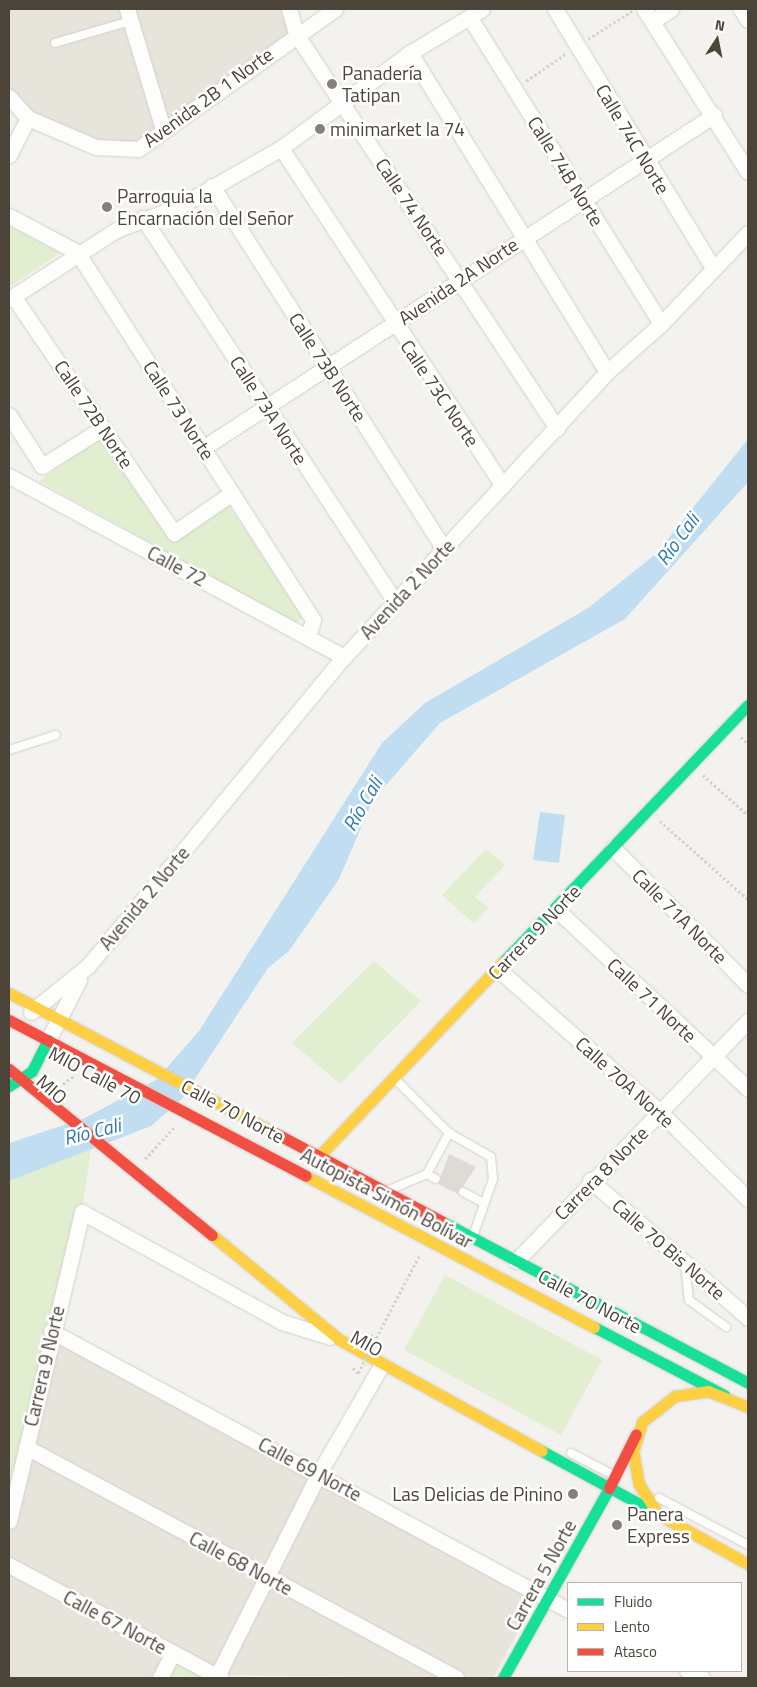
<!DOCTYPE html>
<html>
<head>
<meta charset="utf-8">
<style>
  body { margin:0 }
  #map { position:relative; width:757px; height:1687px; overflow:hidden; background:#f4f2ee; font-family:"Titillium Web",sans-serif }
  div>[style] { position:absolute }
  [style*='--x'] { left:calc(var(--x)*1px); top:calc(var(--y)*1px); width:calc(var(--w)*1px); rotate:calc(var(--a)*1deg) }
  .residential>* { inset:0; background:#e7e4dc }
  .green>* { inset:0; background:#e1eecf }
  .water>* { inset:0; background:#c0ddf1 }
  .building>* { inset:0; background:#dedbd6 }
  .path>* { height:2.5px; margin-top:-1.25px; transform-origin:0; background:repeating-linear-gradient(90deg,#d3d2cc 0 2.5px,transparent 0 5px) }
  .roads { filter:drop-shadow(0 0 1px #d2d0cb) drop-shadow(0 0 1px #d2d0cb) }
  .lane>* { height:8px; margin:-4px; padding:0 4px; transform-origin:4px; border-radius:4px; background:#fdfdfc }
  .street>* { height:15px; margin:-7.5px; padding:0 7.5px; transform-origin:7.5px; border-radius:7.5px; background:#fdfdfc }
  .fast>* { height:11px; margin:-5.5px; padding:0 5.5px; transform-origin:5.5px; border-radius:5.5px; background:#16e098 }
  .slow>* { height:11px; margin:-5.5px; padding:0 5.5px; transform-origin:5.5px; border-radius:5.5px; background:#ffcf43 }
  .jam>* { height:11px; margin:-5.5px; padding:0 5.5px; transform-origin:5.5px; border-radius:5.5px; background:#f24e42 }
  .path-bridge>* { height:2.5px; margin-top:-1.25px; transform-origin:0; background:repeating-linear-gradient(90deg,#d3d2cc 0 2.5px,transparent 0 5px) }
  .dots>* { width:14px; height:14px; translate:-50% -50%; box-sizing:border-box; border:2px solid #fff; border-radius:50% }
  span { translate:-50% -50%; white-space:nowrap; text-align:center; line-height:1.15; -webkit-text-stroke:5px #fff; paint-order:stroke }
  .poi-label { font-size:19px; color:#4b4439 }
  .left { translate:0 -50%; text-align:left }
  .right { translate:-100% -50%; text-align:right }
  .street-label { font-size:19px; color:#4b4439 }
  .water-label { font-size:20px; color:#2e7ab2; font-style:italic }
  .frame { position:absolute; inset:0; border:10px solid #4b4439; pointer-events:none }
  .legend { position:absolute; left:567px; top:1582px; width:175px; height:90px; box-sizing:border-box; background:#fff; border:1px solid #b7b4b0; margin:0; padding:6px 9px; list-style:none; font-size:15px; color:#4b4439 }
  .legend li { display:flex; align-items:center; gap:10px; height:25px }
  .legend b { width:25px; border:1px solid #b7b4b0 }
  .north { position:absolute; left:692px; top:15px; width:50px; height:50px; -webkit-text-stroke:4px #fff; paint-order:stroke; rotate:11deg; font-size:14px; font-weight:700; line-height:20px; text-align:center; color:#4b4439 }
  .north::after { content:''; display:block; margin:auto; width:18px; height:22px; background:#4b4439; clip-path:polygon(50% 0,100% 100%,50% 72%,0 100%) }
</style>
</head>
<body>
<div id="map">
  <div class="residential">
    <i style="clip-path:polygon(9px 9px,289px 9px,296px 34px,138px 149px,114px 150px,28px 118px,9px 97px)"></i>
    <i style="clip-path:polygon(53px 1341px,316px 1474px,265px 1574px,26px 1447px)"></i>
    <i style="clip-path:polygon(26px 1450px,265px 1577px,216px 1672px,9px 1562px,9px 1530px)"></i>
    <i style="clip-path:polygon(321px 1477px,536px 1598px,493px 1678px,467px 1678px,270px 1576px)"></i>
    <i style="clip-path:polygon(9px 1565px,173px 1653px,160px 1678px,9px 1678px)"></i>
    <i style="clip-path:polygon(267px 1579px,447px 1678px,221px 1675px)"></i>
  </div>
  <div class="green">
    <i style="clip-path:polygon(9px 226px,60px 253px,9px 287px)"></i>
    <i style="clip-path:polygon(100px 436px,175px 539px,229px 506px,304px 617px,295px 623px,39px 481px)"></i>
    <i style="clip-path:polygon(486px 849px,505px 865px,475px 897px,488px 908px,474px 924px,442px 895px)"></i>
    <i style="clip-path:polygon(374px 961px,421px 1001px,340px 1084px,292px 1043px)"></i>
    <i style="clip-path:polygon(91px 1148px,82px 1212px,9px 1519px,9px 1181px)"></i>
    <i style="clip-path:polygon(445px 1275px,602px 1360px,561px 1435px,404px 1350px)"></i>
    <i style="clip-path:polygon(173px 1653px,221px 1678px,160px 1678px)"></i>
  </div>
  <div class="water">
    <i style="clip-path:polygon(748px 439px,748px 482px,625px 619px,440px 723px,373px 800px,339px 879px,289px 951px,268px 968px,181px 1100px,151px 1126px,9px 1181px,9px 1143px,83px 1119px,156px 1080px,199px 1031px,382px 743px,425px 703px,588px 608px,657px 553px)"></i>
    <i style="clip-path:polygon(540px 812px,565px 815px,559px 863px,533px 860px)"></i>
  </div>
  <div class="building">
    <i style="clip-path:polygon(449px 1154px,476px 1167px,458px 1194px,438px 1184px)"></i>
  </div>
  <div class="path">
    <i style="--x:588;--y:39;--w:52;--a:-32.5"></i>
    <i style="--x:526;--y:81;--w:50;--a:-34.3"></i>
    <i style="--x:741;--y:737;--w:10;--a:45"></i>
    <i style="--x:703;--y:775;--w:60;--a:41.6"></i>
    <i style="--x:660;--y:821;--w:118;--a:41.6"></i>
    <i style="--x:59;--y:1087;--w:20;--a:-37"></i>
    <i style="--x:145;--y:1159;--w:45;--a:-47.7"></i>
    <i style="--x:366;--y:1334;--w:11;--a:15"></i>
    <i style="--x:376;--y:1338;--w:93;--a:-62.3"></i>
    <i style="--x:353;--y:1368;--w:7;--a:45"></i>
  </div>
  <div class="roads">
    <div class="lane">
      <i style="--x:55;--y:43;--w:78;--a:-16.3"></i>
      <i style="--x:9;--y:750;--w:49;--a:-17.7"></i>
      <i style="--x:395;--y:1079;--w:76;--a:45"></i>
      <i style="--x:449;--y:1133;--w:48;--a:29.7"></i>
      <i style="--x:491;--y:1157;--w:22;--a:85"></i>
      <i style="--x:493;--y:1179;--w:60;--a:109.3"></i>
      <i style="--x:427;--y:1174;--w:10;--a:29"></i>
      <i style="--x:389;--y:1190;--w:41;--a:-22.8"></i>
      <i style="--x:427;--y:1174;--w:47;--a:-61.8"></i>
      <i style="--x:463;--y:1192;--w:24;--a:28"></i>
      <i style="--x:685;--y:1263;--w:37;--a:84"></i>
      <i style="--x:689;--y:1300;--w:46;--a:36.1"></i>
      <i style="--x:571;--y:1453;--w:47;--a:27.6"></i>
      <i style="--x:659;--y:1498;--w:101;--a:27.8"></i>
    </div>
    <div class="street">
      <i style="--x:127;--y:9;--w:125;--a:73.3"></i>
      <i style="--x:289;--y:9;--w:26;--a:74"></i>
      <i style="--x:296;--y:34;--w:473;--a:56.5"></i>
      <i style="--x:555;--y:9;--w:303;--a:58.6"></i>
      <i style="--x:644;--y:9;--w:193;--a:57.5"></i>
      <i style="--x:741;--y:9;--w:13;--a:58"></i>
      <i style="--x:470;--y:18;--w:361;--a:58"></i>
      <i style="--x:653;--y:21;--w:22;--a:-34"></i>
      <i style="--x:410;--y:53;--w:375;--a:58.3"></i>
      <i style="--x:9;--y:97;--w:28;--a:48"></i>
      <i style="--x:28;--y:118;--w:74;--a:23.1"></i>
      <i style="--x:96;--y:147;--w:42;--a:2.7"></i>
      <i style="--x:138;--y:149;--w:242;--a:-35.4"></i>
      <i style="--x:281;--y:148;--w:404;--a:56.7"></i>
      <i style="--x:9;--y:155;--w:42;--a:-62.8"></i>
      <i style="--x:212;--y:186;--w:431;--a:57.4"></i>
      <i style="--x:9;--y:216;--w:77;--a:27.9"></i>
      <i style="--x:77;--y:252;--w:437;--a:57.3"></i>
      <i style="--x:313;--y:620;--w:17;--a:107"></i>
      <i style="--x:143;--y:218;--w:459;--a:56.7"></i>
      <i style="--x:13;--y:296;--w:287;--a:55.8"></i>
      <i style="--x:174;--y:533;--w:70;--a:-34.6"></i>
      <i style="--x:9;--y:299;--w:127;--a:-32.8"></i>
      <i style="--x:116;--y:230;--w:66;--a:-20.4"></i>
      <i style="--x:178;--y:207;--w:119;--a:-29.8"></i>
      <i style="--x:281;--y:148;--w:160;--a:-36.4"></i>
      <i style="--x:410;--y:53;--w:84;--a:-31.4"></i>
      <i style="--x:9;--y:415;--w:61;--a:57.1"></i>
      <i style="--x:42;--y:466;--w:72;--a:-31.9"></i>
      <i style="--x:203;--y:448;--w:610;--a:-33.09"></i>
      <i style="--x:9;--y:476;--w:381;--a:28.4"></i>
      <i style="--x:613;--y:848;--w:192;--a:45.4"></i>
      <i style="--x:557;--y:910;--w:262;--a:43.1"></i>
      <i style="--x:499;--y:970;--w:216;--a:41.4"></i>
      <i style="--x:661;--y:1113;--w:122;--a:44.7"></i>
      <i style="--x:31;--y:1012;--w:73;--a:-38.9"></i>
      <i style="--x:88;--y:966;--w:401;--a:-50.4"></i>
      <i style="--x:344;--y:657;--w:388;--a:-47.3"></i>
      <i style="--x:607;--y:372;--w:72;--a:-41.6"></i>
      <i style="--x:661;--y:324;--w:126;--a:-46.3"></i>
      <i style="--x:48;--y:1040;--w:68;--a:-62.7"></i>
      <i style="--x:590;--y:1180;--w:210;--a:41.1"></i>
      <i style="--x:516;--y:1261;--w:334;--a:-46"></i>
      <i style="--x:51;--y:1331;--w:587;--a:28.35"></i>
      <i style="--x:26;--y:1447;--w:488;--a:28.2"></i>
      <i style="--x:9;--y:1521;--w:318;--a:-76.7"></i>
      <i style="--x:82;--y:1212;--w:228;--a:28.8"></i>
      <i style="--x:282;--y:1322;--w:50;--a:17.4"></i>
      <i style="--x:9;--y:1565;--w:240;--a:28.1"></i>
      <i style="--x:687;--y:1671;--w:17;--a:25"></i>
      <i style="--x:217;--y:1676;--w:227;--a:-63.3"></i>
      <i style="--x:319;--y:1473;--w:124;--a:-59.9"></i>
      <i style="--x:160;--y:1678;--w:28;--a:-63"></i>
    </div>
    <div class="fast">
      <i style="--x:503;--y:962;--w:355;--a:-46.4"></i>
      <i style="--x:9;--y:1086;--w:27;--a:-33"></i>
      <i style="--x:32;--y:1071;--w:35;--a:-63"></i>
      <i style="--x:443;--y:1222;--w:345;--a:27.8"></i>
      <i style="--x:594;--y:1327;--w:147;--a:27.6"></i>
      <i style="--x:542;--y:1451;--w:132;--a:28.5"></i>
      <i style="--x:503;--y:1678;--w:218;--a:-60.8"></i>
    </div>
    <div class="slow">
      <i style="--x:9;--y:993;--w:298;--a:27.8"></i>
      <i style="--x:318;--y:1157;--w:269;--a:-46.5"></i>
      <i style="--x:306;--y:1176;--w:325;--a:27.7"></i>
      <i style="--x:212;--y:1235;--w:166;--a:39.4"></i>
      <i style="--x:340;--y:1340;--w:230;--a:28.8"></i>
      <i style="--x:748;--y:1407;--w:43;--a:-158.2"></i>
      <i style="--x:708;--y:1391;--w:33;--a:171"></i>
      <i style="--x:675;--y:1396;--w:42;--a:141.8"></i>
      <i style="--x:642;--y:1422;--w:30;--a:107"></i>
      <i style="--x:633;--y:1451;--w:34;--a:80"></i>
      <i style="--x:639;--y:1484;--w:36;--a:58"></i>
      <i style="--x:658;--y:1514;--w:103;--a:29.1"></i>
    </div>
    <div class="jam">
      <i style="--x:9;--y:1020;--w:335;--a:27.7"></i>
      <i style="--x:9;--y:1069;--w:262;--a:39.3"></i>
      <i style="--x:273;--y:1132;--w:192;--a:27.9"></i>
      <i style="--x:609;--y:1488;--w:60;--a:-63.4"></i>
    </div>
  </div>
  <div class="path-bridge">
    <i style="--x:358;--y:1373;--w:39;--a:-63"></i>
  </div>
  <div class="dots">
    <i style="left:332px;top:84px;background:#868178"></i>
    <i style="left:320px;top:129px;background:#868178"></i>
    <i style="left:107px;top:207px;background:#868178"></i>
    <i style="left:573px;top:1494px;background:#868178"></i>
    <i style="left:617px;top:1525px;background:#868178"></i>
  </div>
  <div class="poi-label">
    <span class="left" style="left:342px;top:84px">Panadería<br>Tatipan</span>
    <span class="left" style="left:330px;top:129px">minimarket la 74</span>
    <span class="left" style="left:117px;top:207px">Parroquia la<br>Encarnación del Señor</span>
    <span class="right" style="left:563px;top:1494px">Las Delicias de Pinino</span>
    <span class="left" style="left:627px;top:1525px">Panera<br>Express</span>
  </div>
  <div class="street-label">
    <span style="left:208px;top:97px;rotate:-36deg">Avenida 2B 1 Norte</span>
    <span style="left:633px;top:139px;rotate:59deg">Calle 74C Norte</span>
    <span style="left:566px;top:171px;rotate:58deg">Calle 74B Norte</span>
    <span style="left:412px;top:207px;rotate:56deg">Calle 74 Norte</span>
    <span style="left:458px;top:281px;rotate:-34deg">Avenida 2A Norte</span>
    <span style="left:328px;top:367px;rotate:57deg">Calle 73B Norte</span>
    <span style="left:440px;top:393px;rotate:56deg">Calle 73C Norte</span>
    <span style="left:179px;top:410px;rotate:57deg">Calle 73 Norte</span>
    <span style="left:269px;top:410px;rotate:57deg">Calle 73A Norte</span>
    <span style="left:94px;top:414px;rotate:56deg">Calle 72B Norte</span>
    <span style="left:177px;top:566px;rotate:28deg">Calle 72</span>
    <span style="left:407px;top:589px;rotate:-47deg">Avenida 2 Norte</span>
    <span style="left:144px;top:898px;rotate:-50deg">Avenida 2 Norte</span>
    <span style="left:680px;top:916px;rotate:45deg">Calle 71A Norte</span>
    <span style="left:534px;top:932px;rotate:-46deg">Carrera 9 Norte</span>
    <span style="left:652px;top:1000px;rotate:43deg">Calle 71 Norte</span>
    <span style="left:95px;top:1075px;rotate:28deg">MIO Calle 70</span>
    <span style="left:625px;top:1082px;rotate:42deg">Calle 70A Norte</span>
    <span style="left:52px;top:1089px;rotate:42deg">MIO</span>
    <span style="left:233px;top:1111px;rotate:28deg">Calle 70 Norte</span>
    <span style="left:601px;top:1173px;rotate:-45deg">Carrera 8 Norte</span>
    <span style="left:387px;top:1198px;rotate:28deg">Autopista Simón Bolívar</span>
    <span style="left:669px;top:1249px;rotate:41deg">Calle 70 Bis Norte</span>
    <span style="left:590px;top:1301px;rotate:28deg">Calle 70 Norte</span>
    <span style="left:367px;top:1343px;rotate:29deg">MIO</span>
    <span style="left:44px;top:1366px;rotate:-77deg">Carrera 9 Norte</span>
    <span style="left:310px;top:1469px;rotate:28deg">Calle 69 Norte</span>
    <span style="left:241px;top:1563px;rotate:28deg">Calle 68 Norte</span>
    <span style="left:541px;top:1575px;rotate:-61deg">Carrera 5 Norte</span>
    <span style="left:115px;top:1622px;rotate:28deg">Calle 67 Norte</span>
  </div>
  <div class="water-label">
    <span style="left:677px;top:539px;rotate:-54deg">Río Cali</span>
    <span style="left:362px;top:804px;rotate:-60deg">Río Cali</span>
    <span style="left:92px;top:1131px;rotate:-14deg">Río Cali</span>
  </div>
  <div class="frame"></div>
  <ul class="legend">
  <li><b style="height:6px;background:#16e098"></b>Fluido</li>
  <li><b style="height:6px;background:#ffcf43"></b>Lento</li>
  <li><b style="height:6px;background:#f24e42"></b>Atasco</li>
  </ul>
  <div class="north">N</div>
</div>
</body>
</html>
